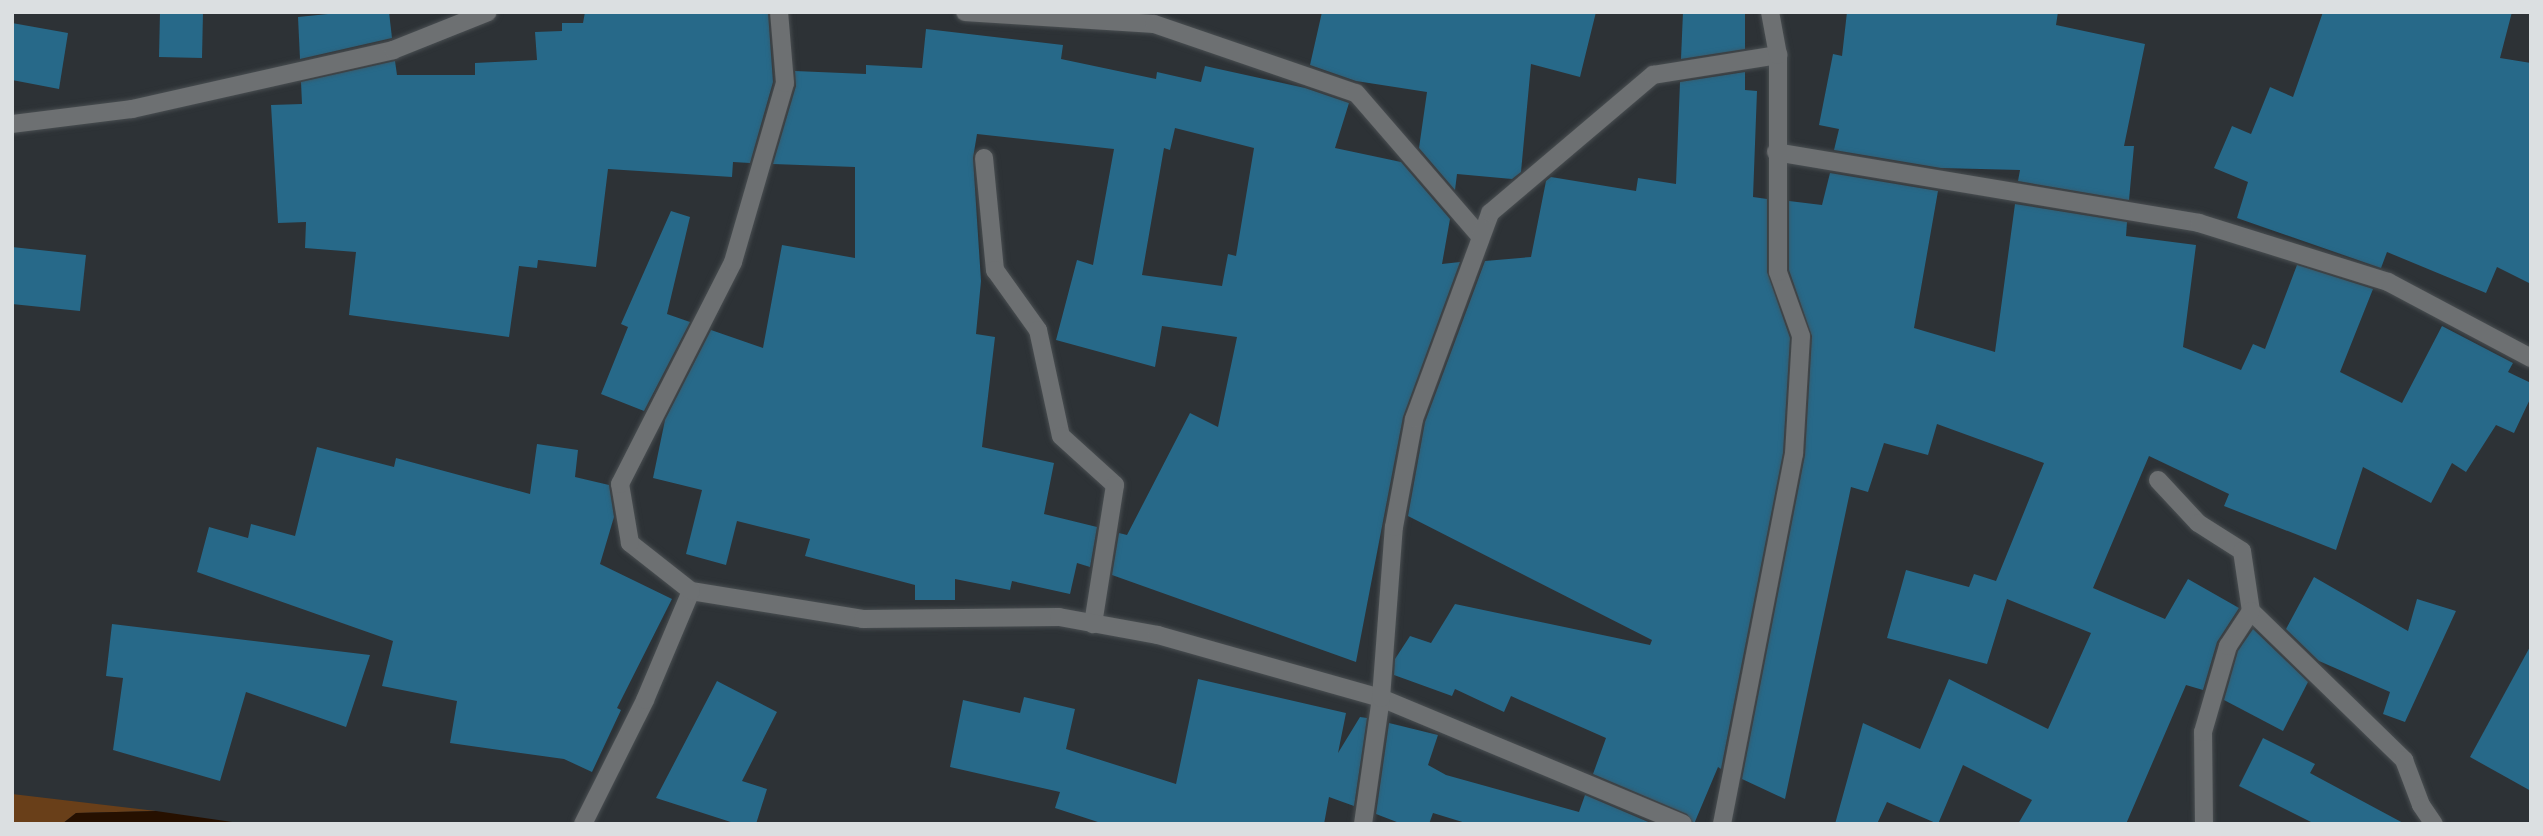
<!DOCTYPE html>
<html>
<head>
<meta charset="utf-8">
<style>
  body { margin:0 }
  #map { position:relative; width:2543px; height:836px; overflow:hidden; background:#2d3236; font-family:Quicksand,sans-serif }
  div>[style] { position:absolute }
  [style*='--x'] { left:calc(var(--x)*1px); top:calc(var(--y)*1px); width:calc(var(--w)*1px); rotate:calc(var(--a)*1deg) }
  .green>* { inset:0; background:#693f19 }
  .water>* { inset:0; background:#261000 }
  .building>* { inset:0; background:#276989 }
  .roads { filter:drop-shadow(0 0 2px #494e51) drop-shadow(0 0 2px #494e51) }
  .minor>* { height:18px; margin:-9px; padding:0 9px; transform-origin:9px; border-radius:9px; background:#6d7072 }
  span { translate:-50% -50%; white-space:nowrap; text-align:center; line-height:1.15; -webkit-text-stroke:5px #2d3236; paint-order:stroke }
  .frame { position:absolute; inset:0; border:14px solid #dbdfe1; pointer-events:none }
</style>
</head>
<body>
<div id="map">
  <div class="green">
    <i style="clip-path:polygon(12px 794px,156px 811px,76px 813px,62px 824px,12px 824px)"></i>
  </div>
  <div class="water">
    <i style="clip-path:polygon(156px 811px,246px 824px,62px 824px,76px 813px)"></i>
  </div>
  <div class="building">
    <i style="clip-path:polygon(160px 12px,203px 12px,202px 58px,159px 57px)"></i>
    <i style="clip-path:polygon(348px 12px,389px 12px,392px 38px,300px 59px,298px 17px)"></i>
    <i style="clip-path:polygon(585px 12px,768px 12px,773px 82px,750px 163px,733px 162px,732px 177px,608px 169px,596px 267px,538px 260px,537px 268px,519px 266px,509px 337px,349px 315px,356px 252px,305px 248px,306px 222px,278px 223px,271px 105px,302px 104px,301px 82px,395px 61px,397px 75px,475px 75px,475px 63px,537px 60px,535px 32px,562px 31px,562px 23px,583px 23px)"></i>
    <i style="clip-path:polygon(1322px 12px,1596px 12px,1580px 77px,1531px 64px,1521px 172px,1512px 179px,1457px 174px,1455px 190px,1419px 148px,1427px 92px,1356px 81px,1310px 65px)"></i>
    <i style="clip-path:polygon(1683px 12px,1745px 12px,1745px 49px,1681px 59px)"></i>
    <i style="clip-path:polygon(1847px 12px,2058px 12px,2056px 25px,2145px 44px,2124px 146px,2134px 146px,2129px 200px,2018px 181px,2020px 170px,1941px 168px,1834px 150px,1839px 129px,1819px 125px,1833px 54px,1842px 56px)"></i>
    <i style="clip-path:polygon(2323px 12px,2512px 12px,2500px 58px,2531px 63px,2531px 284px,2497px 267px,2486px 293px,2387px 252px,2381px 268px,2237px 218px,2248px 182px,2214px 168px,2232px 126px,2251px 134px,2270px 87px,2293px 97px)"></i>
    <i style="clip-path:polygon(12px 23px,68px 33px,59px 89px,12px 80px)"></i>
    <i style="clip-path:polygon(evenodd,926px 29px,1063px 45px,1061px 59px,1156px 79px,1157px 72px,1201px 82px,1205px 66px,1305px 88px,1349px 103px,1335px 148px,1401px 162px,1450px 219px,1442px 264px,1460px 262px,1403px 417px,1356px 662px,1112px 575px,1119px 533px,1127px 535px,1190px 413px,1218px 427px,1237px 337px,1162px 326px,1155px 367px,1056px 340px,1077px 260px,1093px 265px,1114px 149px,977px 134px,973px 158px,981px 281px,976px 334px,995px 337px,982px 447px,1054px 463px,1044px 514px,1097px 527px,1090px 567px,1077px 563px,1070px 594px,1012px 581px,1010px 590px,955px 579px,955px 600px,915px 600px,915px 585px,805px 556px,810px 539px,737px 521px,726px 565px,686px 554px,702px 490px,653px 478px,665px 420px,711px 330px,763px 348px,782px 245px,855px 258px,855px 167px,773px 164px,796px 86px,795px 71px,866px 74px,866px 65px,922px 68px,926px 29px,1175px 128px,1254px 148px,1236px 256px,1228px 254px,1222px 286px,1142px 275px,1164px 148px,1170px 150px,1175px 128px)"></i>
    <i style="clip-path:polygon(1745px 72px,1745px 90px,1757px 91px,1753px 197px,1767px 199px,1767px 272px,1790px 338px,1783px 453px,1721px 769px,1718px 767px,1694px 824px,1687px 814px,1593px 774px,1606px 738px,1511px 696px,1504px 712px,1455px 689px,1452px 696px,1394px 675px,1395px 659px,1410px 636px,1431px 643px,1455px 604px,1650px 645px,1652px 640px,1408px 516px,1425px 422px,1485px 261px,1531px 257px,1546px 181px,1551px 177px,1636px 191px,1638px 178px,1676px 184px,1680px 82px)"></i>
    <i style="clip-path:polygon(1830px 173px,1938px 191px,1914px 328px,1995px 352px,2015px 204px,2127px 222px,2126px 236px,2196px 245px,2183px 347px,2241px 370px,2253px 344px,2265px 349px,2297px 265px,2373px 289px,2340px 372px,2402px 403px,2442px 326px,2513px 363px,2508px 372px,2531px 383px,2531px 397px,2514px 433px,2496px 425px,2466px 472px,2452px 463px,2431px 503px,2363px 467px,2336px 550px,2224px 506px,2229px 494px,2149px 456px,2093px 588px,2165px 619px,2188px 579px,2239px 608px,2217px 642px,2203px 690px,2186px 685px,2126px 824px,2018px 824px,2032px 800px,1963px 765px,1938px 824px,1887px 802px,1877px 824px,1835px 824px,1863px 723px,1920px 749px,1949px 679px,2048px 729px,2091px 633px,2007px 599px,1987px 664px,1887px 638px,1906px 570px,1969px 587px,1974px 574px,1996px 581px,2044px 463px,1937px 424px,1928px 455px,1884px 443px,1868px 492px,1851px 487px,1785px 799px,1742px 779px,1805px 455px,1812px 336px,1789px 270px,1789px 201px,1822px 205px)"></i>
    <i style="clip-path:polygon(671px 211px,690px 217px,667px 314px,690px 322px,644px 411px,601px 394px,628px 327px,621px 324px)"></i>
    <i style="clip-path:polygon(12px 247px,86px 255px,80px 311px,12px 304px)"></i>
    <i style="clip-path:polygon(537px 444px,578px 450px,575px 477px,609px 485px,614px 517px,600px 564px,672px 599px,617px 708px,621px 710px,592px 772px,564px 759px,450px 743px,457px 701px,382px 686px,393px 641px,197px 572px,209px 527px,248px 538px,251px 524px,295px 536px,317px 447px,394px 467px,396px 458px,530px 494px)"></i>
    <i style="clip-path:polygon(2314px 577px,2408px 631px,2417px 599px,2456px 611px,2405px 722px,2383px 714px,2390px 692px,2319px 661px,2286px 629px)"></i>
    <i style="clip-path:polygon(112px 624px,370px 655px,346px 727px,246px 692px,220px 781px,113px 750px,123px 678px,106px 676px)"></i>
    <i style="clip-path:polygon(2253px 629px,2308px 682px,2283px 731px,2224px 700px,2238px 651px)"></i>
    <i style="clip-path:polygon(2531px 645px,2531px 791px,2470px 757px)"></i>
    <i style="clip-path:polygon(1198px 679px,1346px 713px,1338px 753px,1360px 717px,1367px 718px,1354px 806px,1329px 797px,1324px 824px,1104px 824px,1055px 808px,1060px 792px,950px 767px,963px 700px,1020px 713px,1024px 697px,1075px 709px,1066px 749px,1176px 784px)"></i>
    <i style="clip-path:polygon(717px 681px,777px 712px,742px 781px,767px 789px,756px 824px,737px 824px,656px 798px)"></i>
    <i style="clip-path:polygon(1389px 723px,1438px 735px,1428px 765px,1446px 775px,1579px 812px,1585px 795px,1653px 824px,1469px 824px,1433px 813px,1429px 824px,1402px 824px,1376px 814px)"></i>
    <i style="clip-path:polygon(2263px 738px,2315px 764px,2310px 773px,2405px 824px,2315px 824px,2239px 786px)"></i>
  </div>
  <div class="roads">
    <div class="minor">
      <i style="--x:965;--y:12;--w:189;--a:3.6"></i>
      <i style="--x:1154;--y:24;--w:213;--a:18.9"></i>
      <i style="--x:1356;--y:93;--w:188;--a:49.1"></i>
      <i style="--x:12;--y:124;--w:121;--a:-7.1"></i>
      <i style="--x:132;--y:109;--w:268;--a:-12.7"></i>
      <i style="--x:393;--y:50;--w:102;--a:-21.8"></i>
      <i style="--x:1776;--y:152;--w:429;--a:9.5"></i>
      <i style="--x:2199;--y:223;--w:198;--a:17.3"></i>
      <i style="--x:2388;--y:282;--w:162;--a:28"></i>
      <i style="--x:984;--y:158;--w:113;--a:84.4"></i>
      <i style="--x:995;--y:270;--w:74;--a:54.4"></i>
      <i style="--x:1038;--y:330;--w:108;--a:77.8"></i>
      <i style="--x:1061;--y:436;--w:73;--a:42.2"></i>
      <i style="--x:1115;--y:485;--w:141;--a:99"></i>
      <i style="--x:2158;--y:480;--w:59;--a:47.1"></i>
      <i style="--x:2198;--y:523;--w:52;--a:32.5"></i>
      <i style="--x:2242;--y:551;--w:61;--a:81.5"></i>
      <i style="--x:2251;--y:611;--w:214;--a:44.2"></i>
      <i style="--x:2404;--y:760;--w:48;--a:69.3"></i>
      <i style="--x:2421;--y:805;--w:23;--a:56"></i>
      <i style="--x:691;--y:591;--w:174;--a:9.2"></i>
      <i style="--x:863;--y:619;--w:196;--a:-0.6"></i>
      <i style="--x:1059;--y:617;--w:101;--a:10.3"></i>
      <i style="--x:1158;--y:635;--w:232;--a:15.8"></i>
      <i style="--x:1381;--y:698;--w:327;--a:22.6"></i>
      <i style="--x:583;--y:824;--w:139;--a:-63.4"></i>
      <i style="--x:645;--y:700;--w:118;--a:-67.1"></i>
      <i style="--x:691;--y:591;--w:78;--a:-141.8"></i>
      <i style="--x:630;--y:543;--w:60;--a:-99.6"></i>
      <i style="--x:620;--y:484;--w:249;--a:-63"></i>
      <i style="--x:733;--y:262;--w:186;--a:-73.8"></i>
      <i style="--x:785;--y:83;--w:71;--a:-94.8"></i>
      <i style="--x:1363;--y:824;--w:127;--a:-81.9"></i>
      <i style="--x:1381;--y:698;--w:171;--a:-85.7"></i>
      <i style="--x:1394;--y:527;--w:110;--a:-79.5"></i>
      <i style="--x:1414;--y:419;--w:220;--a:-69.7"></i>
      <i style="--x:1490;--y:213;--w:214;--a:-40.3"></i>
      <i style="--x:1653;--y:75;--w:127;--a:-9.1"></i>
      <i style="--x:1722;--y:824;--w:377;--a:-79"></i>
      <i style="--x:1794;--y:454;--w:118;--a:-86.6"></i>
      <i style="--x:1801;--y:336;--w:68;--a:-109.8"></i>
      <i style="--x:1778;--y:272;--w:217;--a:-90"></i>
      <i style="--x:1778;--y:55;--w:44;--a:-100.5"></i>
      <i style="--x:2204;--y:824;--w:92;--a:-90.6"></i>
      <i style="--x:2203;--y:732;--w:90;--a:-73.8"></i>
      <i style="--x:2228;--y:646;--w:42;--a:-56.7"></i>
    </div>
  </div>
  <div class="frame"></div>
</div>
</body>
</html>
